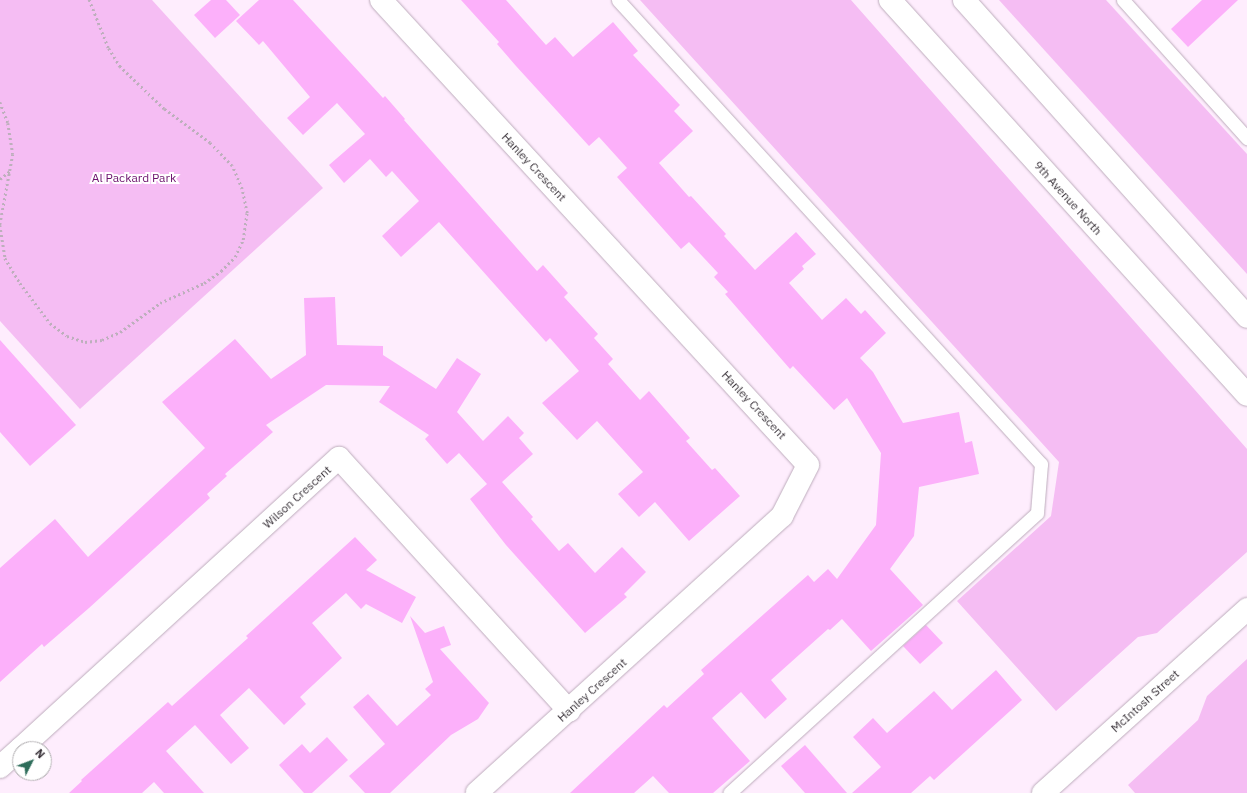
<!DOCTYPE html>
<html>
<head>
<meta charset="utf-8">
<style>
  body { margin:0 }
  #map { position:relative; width:1247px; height:793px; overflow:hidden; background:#feedfd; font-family:"IBM Plex Sans",sans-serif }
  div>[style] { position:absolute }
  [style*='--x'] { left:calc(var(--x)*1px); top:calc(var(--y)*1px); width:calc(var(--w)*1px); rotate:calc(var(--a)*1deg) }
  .green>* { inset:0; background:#f5bdf3 }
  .building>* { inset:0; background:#fcb0fa }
  .path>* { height:2.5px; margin-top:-1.25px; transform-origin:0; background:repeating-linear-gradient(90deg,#bdafbc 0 2px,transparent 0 5px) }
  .roads { filter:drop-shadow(0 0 1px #bdacbc) drop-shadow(0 0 1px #bdacbc) }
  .lane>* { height:13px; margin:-6.5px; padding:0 6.5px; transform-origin:6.5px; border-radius:6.5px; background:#fff }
  .street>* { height:22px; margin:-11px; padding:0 11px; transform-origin:11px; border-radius:11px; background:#fff }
  .secondary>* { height:22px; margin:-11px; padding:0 11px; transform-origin:11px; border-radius:11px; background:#fff }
  .primary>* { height:22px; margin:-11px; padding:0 11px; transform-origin:11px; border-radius:11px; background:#fff }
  span { translate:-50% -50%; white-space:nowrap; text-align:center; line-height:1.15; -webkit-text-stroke:4px #fff; paint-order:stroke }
  .street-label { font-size:12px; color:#362f36 }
  .park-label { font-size:12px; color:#6b116c }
  .north { position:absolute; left:12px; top:741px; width:40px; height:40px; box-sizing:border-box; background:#fff; border:1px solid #afacaf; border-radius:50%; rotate:48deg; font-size:11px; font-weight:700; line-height:16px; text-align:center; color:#362f36 }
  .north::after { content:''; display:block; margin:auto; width:14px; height:18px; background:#2e6d5a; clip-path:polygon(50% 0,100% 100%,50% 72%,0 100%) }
</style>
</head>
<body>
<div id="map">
  <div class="green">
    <i style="clip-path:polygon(0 0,152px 0,323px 188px,80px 409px,0 321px)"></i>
    <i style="clip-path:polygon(640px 0,851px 0,1247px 449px,1247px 552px,1157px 633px,1138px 637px,1056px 711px,957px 601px,1051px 516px,1059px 462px)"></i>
    <i style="clip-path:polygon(999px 0,1106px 0,1247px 154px,1247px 274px)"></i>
    <i style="clip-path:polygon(1247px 659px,1247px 793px,1135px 793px,1128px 785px,1198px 720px,1207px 696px)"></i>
  </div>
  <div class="building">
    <i style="clip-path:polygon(211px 0,226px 0,240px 15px,215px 38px,194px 15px)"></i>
    <i style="clip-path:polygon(259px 0,293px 0,383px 98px,385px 96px,405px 119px,404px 120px,537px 271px,543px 265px,568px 293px,564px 297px,598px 334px,594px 338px,613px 359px,608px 364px,640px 400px,649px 391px,690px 438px,686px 441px,712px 470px,715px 468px,740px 496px,689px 541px,655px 502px,639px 517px,618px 494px,643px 472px,597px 421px,577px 440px,542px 403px,579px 371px,550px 338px,546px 342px,439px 222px,401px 257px,382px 236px,419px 201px,392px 171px,386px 177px,370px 159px,344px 183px,329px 165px,365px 134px,337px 103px,303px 135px,287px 118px,310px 97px,263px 41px,259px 45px,236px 21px)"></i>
    <i style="clip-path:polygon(461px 0,506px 0,546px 45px,555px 37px,573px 57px,613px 22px,638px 51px,633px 55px,680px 105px,674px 111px,693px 131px,659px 163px,689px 197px,691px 196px,726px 234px,724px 236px,755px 270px,796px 232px,816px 254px,802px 266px,804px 269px,789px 283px,822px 320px,846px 298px,861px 314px,865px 310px,886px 333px,860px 358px,873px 372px,903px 423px,959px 412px,965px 443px,972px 441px,979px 474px,919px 487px,914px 536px,890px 569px,923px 605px,871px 651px,842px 619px,830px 630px,828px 629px,771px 680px,787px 699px,765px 719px,741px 692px,712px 718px,750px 761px,713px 793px,669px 793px,653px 776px,634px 793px,570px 793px,664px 705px,667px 708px,704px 674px,701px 670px,808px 575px,814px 582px,828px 569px,837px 579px,876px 525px,881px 453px,847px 398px,834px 410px,793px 366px,790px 369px,725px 294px,728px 292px,714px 277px,718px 273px,689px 242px,681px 249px,617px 177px,627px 168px,599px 137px,589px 146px,516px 66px,497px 44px,499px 42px)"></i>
    <i style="clip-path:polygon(1202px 0,1238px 0,1188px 47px,1171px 29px)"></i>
    <i style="clip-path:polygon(335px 297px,337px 345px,383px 346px,383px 355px,436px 389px,457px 358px,481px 374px,457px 412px,483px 441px,508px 416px,524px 433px,519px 438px,533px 454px,502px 482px,533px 517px,531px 519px,559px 551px,568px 543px,595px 573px,622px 547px,646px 572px,624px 594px,627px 597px,585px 633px,506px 545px,470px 499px,487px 484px,459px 453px,447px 464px,425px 439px,429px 435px,379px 402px,390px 386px,326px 385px,266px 425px,273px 432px,225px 474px,227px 476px,207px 494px,210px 498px,89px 608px,44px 647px,42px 644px,0 682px,0 568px,55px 519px,88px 557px,205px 448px,162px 402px,235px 339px,271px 379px,306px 355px,304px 298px)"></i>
    <i style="clip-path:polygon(0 340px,76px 425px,30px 466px,0 432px)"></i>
    <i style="clip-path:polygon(355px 537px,377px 560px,366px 570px,416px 597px,402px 623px,366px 604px,361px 609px,346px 593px,312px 623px,342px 658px,300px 697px,306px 704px,284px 725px,249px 688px,220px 715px,249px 748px,231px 764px,195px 725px,166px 751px,204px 793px,164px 793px,154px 782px,142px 793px,69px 793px,82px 781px,81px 780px,168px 702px,172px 706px,248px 638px,246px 636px)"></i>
    <i style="clip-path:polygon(410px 616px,425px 633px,444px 626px,451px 645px,440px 649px,489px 703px,478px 719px,451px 735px,390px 793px,365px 793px,349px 776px,385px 744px,353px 707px,368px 694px,397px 726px,431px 695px,425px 689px,433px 682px)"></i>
    <i style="clip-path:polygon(926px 625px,943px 643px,920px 664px,903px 646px)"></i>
    <i style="clip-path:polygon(996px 670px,1022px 700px,934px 780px,930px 776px,911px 793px,852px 793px,881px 767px,853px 737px,873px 718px,887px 733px,934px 691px,952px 710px)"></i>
    <i style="clip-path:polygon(327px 737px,348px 760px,312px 793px,304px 793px,279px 765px,302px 744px,310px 753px)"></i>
    <i style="clip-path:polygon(805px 745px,847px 793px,805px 793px,781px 766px)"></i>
  </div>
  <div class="path">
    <i style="--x:0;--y:102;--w:22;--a:69"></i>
    <i style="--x:8;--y:123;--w:31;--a:81"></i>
    <i style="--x:13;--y:154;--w:72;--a:100.4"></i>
    <i style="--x:0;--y:225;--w:33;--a:81"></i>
    <i style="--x:5;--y:258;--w:29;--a:59"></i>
    <i style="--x:20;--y:283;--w:50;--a:53.1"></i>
    <i style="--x:50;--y:323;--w:21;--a:37"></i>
    <i style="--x:67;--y:336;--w:19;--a:18"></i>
    <i style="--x:85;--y:342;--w:17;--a:-7"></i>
    <i style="--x:102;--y:340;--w:20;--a:-24"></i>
    <i style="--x:120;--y:332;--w:49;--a:-35.9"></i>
    <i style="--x:160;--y:303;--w:48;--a:-24.4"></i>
    <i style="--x:204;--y:283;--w:21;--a:-35"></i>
    <i style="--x:221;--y:271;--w:20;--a:-45"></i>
    <i style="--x:235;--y:257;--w:19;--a:-65"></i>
    <i style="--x:243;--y:240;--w:27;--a:-82"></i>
    <i style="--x:247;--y:213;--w:25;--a:-102"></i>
    <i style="--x:242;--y:189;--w:25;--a:-113"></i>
    <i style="--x:232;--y:166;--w:32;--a:-134"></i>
    <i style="--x:210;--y:143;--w:57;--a:-143.5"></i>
    <i style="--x:164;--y:109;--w:61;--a:-136.3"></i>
    <i style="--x:120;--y:67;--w:22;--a:-122"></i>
    <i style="--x:108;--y:48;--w:52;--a:-111.6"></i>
    <i style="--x:0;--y:179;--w:13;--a:-39"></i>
  </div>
  <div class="roads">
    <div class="lane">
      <i style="--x:618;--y:0;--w:628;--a:47.65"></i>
      <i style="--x:1041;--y:464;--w:49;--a:94.7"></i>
      <i style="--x:1037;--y:513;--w:416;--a:137.7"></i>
      <i style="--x:1123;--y:0;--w:186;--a:48.1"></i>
    </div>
    <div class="street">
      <i style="--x:381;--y:0;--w:631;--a:47.44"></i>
      <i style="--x:808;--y:465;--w:57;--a:117"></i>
      <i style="--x:782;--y:516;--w:412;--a:137.8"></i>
      <i style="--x:20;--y:749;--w:432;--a:-42.4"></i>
      <i style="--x:339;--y:458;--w:342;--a:47.7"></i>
      <i style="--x:0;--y:767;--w:27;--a:-42"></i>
    </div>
    <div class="secondary">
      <i style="--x:1043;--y:793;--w:275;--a:-42"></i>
    </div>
    <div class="primary">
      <i style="--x:890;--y:0;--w:532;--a:47.89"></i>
      <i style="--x:964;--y:0;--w:425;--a:48.2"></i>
    </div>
  </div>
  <div class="street-label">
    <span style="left:534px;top:167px;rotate:47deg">Hanley Crescent</span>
    <span style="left:1068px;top:198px;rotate:48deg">9th Avenue North</span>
    <span style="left:754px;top:405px;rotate:47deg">Hanley Crescent</span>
    <span style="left:297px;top:497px;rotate:-42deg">Wilson Crescent</span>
    <span style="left:592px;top:690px;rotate:-42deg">Hanley Crescent</span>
    <span style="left:1145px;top:701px;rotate:-42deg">McIntosh Street</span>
  </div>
  <div class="park-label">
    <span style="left:134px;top:178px">Al Packard Park</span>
  </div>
  <div class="north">N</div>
</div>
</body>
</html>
